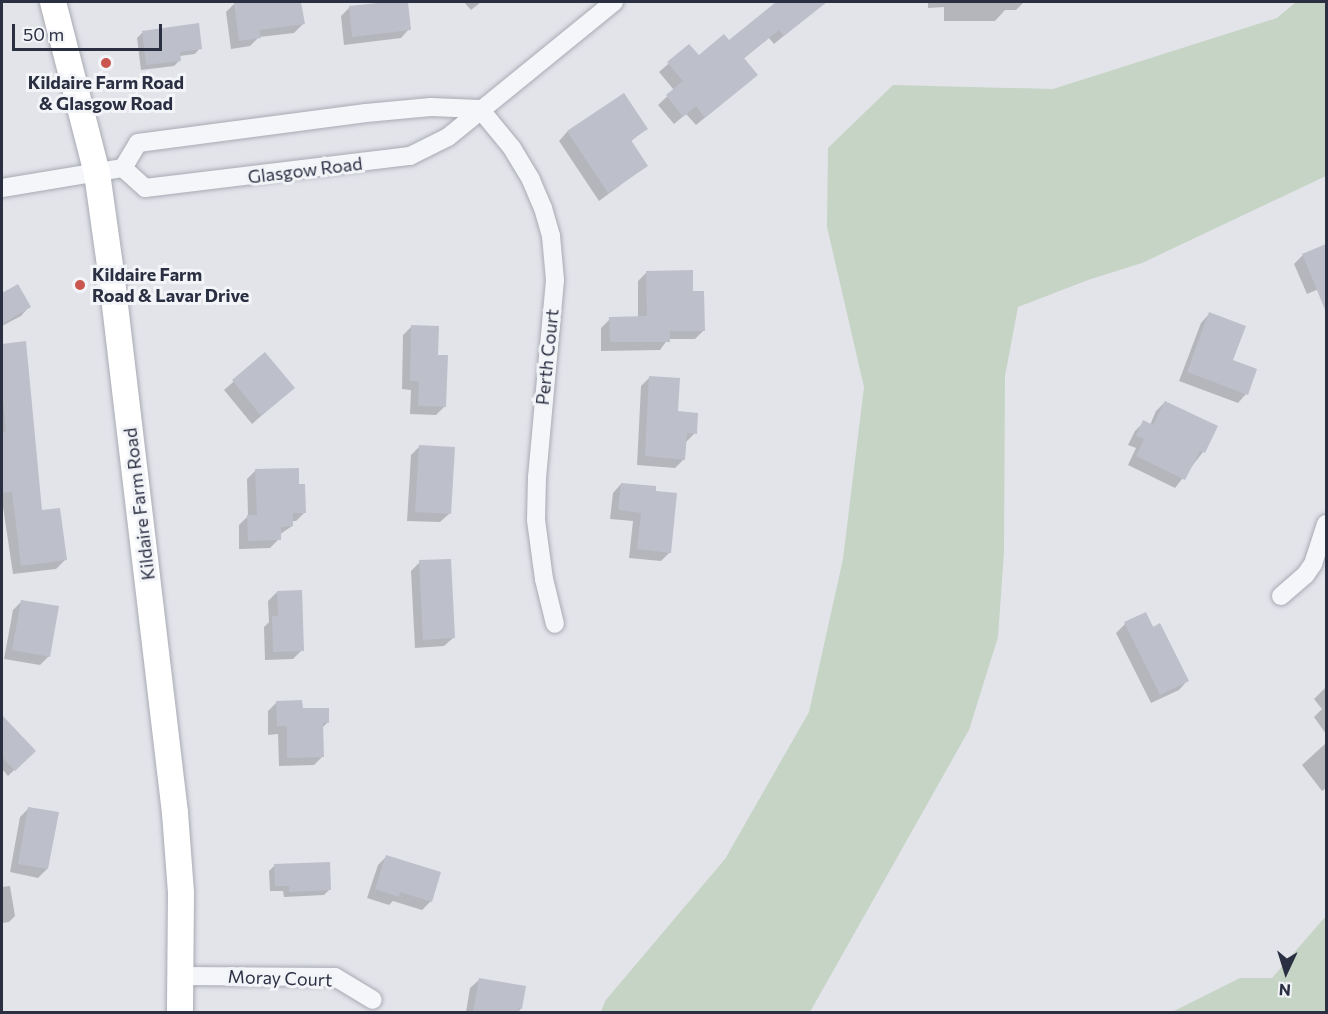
<!DOCTYPE html>
<html>
<head>
<meta charset="utf-8">
<style>
  body { margin:0 }
  #map { position:relative; width:1328px; height:1014px; overflow:hidden; background:#e3e4ea; font-family:Commissioner,sans-serif }
  div>[style] { position:absolute }
  [style*='--x'] { left:calc(var(--x)*1px); top:calc(var(--y)*1px); width:calc(var(--w)*1px); rotate:calc(var(--a)*1deg) }
  .green>* { inset:0; background:#c5d4c4 }
  .shadow>* { inset:0; background:#0003 }
  .building>* { inset:0; background:#bdbfca }
  .roads { filter:drop-shadow(0 0 2px #a8aab4) drop-shadow(0 0 2px #a8aab4) }
  .street>* { height:18px; margin:-9px; padding:0 9px; transform-origin:9px; border-radius:9px; background:#f5f6f9 }
  .secondary>* { height:26px; margin:-13px; padding:0 13px; transform-origin:13px; border-radius:13px; background:#fff }
  .dots>* { width:16px; height:16px; translate:-50% -50%; box-sizing:border-box; border:3px solid #f3f4f8; border-radius:50% }
  span { translate:-50% -50%; white-space:nowrap; text-align:center; line-height:1.15; -webkit-text-stroke:6px #f3f4f8; paint-order:stroke }
  .poi-label { font-size:18px; color:#2b2f42; font-weight:700 }
  .left { translate:0 -50%; text-align:left }
  .street-label { font-size:18px; color:#2b2f42 }
  .frame { position:absolute; inset:0; border:3px solid #2b2f42; pointer-events:none }
  .north { position:absolute; left:1256px; top:942px; width:60px; height:60px; -webkit-text-stroke:4px #f3f4f8; paint-order:stroke; rotate:184deg; font-size:16px; font-weight:700; line-height:24px; text-align:center; color:#2b2f42 }
  .north::after { content:''; display:block; margin:auto; width:21px; height:27px; background:#2b2f42; clip-path:polygon(50% 0,100% 100%,50% 72%,0 100%) }
  .scale { position:absolute; left:12px; top:24px; width:150px; height:27px; box-sizing:border-box; border:3px solid #2b2f42; border-top:0; padding-left:8px; font-size:18px; line-height:21px; white-space:nowrap; color:#2b2f42; -webkit-text-stroke:4px #f3f4f8; paint-order:stroke }
</style>
</head>
<body>
<div id="map">
  <div class="green">
    <i style="clip-path:polygon(1296px 2px,1326px 2px,1326px 176px,1142px 263px,1088px 280px,1018px 307px,1005px 376px,1004px 552px,998px 637px,969px 730px,810px 1012px,601px 1012px,605px 1001px,725px 859px,809px 712px,843px 559px,864px 387px,827px 227px,828px 148px,893px 85px,1053px 89px,1277px 18px)"></i>
    <i style="clip-path:polygon(1326px 916px,1326px 1012px,1172px 1012px,1240px 978px,1272px 978px)"></i>
  </div>
  <div class="shadow">
    <i style="clip-path:polygon(246px 2px,300px 2px,303px 24px,294px 33px,259px 37px,250px 46px,231px 49px,226px 12px,235px 3px)"></i>
    <i style="clip-path:polygon(406px 2px,409px 29px,401px 38px,344px 45px,341px 16px,350px 7px)"></i>
    <i style="clip-path:polygon(464px 2px,481px 2px,471px 10px)"></i>
    <i style="clip-path:polygon(779px 2px,812px 2px,817px 8px,774px 44px,769px 38px,743px 59px,747px 83px,696px 125px,686px 114px,674px 124px,658px 105px,674px 90px,659px 72px,689px 46px,698px 58px,729px 42px)"></i>
    <i style="clip-path:polygon(928px 2px,1024px 2px,1016px 10px,1005px 10px,995px 21px,944px 21px,944px 7px,928px 8px)"></i>
    <i style="clip-path:polygon(142px 33px,200px 48px,195px 54px,179px 56px,180px 60px,174px 66px,141px 70px,137px 38px)"></i>
    <i style="clip-path:polygon(624px 95px,646px 129px,630px 142px,646px 166px,599px 201px,559px 141px,567px 132px)"></i>
    <i style="clip-path:polygon(1326px 245px,1326px 286px,1307px 294px,1294px 264px,1303px 255px)"></i>
    <i style="clip-path:polygon(647px 272px,692px 293px,704px 330px,695px 339px,668px 339px,660px 350px,601px 351px,601px 328px,610px 319px,638px 318px,638px 281px)"></i>
    <i style="clip-path:polygon(2px 291px,29px 307px,21px 316px,2px 326px)"></i>
    <i style="clip-path:polygon(1209px 314px,1246px 394px,1238px 403px,1179px 381px,1201px 323px)"></i>
    <i style="clip-path:polygon(412px 326px,437px 357px,445px 406px,436px 415px,410px 414px,411px 390px,402px 389px,403px 335px)"></i>
    <i style="clip-path:polygon(24px 343px,41px 512px,65px 560px,56px 569px,13px 574px,2px 500px,2px 345px)"></i>
    <i style="clip-path:polygon(265px 354px,293px 388px,252px 424px,224px 390px)"></i>
    <i style="clip-path:polygon(650px 377px,695px 433px,686px 442px,684px 459px,675px 468px,637px 465px,641px 386px)"></i>
    <i style="clip-path:polygon(1165px 402px,1203px 452px,1175px 488px,1128px 465px,1136px 448px,1128px 445px,1135px 431px,1144px 422px,1150px 425px,1156px 411px)"></i>
    <i style="clip-path:polygon(420px 446px,449px 514px,440px 522px,407px 521px,411px 455px)"></i>
    <i style="clip-path:polygon(256px 470px,298px 486px,305px 512px,296px 521px,292px 521px,292px 526px,279px 535px,279px 539px,270px 548px,239px 549px,239px 525px,248px 516px,247px 479px)"></i>
    <i style="clip-path:polygon(621px 484px,654px 492px,670px 552px,661px 561px,629px 558px,633px 521px,610px 519px,613px 493px)"></i>
    <i style="clip-path:polygon(420px 562px,453px 638px,444px 646px,415px 648px,411px 571px)"></i>
    <i style="clip-path:polygon(277px 592px,302px 650px,293px 659px,265px 660px,264px 627px,269px 622px,268px 601px)"></i>
    <i style="clip-path:polygon(22px 601px,49px 656px,40px 665px,4px 659px,13px 610px)"></i>
    <i style="clip-path:polygon(1145px 614px,1187px 681px,1179px 690px,1151px 703px,1116px 633px,1125px 624px)"></i>
    <i style="clip-path:polygon(1326px 687px,1326px 734px,1314px 717px,1322px 709px,1314px 699px)"></i>
    <i style="clip-path:polygon(277px 702px,301px 710px,328px 722px,322px 728px,323px 756px,314px 765px,279px 766px,278px 734px,268px 735px,268px 711px)"></i>
    <i style="clip-path:polygon(2px 717px,34px 751px,8px 776px,2px 769px)"></i>
    <i style="clip-path:polygon(1326px 743px,1326px 788px,1322px 791px,1302px 765px)"></i>
    <i style="clip-path:polygon(29px 808px,47px 869px,38px 878px,10px 872px,20px 817px)"></i>
    <i style="clip-path:polygon(386px 857px,431px 901px,422px 910px,393px 901px,389px 905px,367px 898px,378px 865px)"></i>
    <i style="clip-path:polygon(274px 866px,329px 890px,324px 895px,284px 897px,283px 891px,270px 891px,269px 871px)"></i>
    <i style="clip-path:polygon(10px 886px,15px 916px,9px 922px,2px 923px,2px 887px)"></i>
    <i style="clip-path:polygon(479px 980px,521px 1009px,517px 1012px,466px 1012px,470px 988px)"></i>
  </div>
  <div class="building">
    <i style="clip-path:polygon(234px 2px,301px 2px,305px 24px,259px 30px,261px 38px,239px 41px)"></i>
    <i style="clip-path:polygon(387px 2px,408px 2px,411px 30px,352px 37px,349px 6px)"></i>
    <i style="clip-path:polygon(776px 2px,827px 2px,784px 36px,779px 30px,744px 58px,758px 75px,705px 118px,696px 106px,683px 117px,666px 95px,683px 81px,667px 62px,689px 44px,699px 55px,724px 34px,729px 40px)"></i>
    <i style="clip-path:polygon(199px 23px,202px 49px,180px 52px,181px 61px,146px 65px,142px 31px)"></i>
    <i style="clip-path:polygon(624px 93px,648px 129px,631px 140px,648px 166px,608px 193px,567px 131px)"></i>
    <i style="clip-path:polygon(1326px 244px,1326px 312px,1302px 254px)"></i>
    <i style="clip-path:polygon(693px 270px,693px 291px,704px 291px,705px 331px,670px 331px,670px 342px,610px 342px,609px 317px,647px 316px,646px 271px)"></i>
    <i style="clip-path:polygon(18px 284px,31px 307px,2px 324px,2px 293px)"></i>
    <i style="clip-path:polygon(1209px 312px,1246px 326px,1233px 360px,1257px 369px,1248px 395px,1187px 372px)"></i>
    <i style="clip-path:polygon(411px 325px,439px 326px,438px 355px,448px 355px,446px 407px,418px 406px,419px 381px,410px 381px)"></i>
    <i style="clip-path:polygon(26px 341px,42px 510px,60px 508px,67px 560px,21px 566px,12px 492px,2px 493px,2px 432px,6px 432px,2px 390px,2px 344px)"></i>
    <i style="clip-path:polygon(265px 352px,295px 388px,261px 416px,232px 380px)"></i>
    <i style="clip-path:polygon(649px 376px,680px 378px,678px 411px,698px 413px,697px 434px,687px 433px,685px 460px,645px 456px)"></i>
    <i style="clip-path:polygon(1165px 401px,1218px 426px,1205px 453px,1200px 451px,1185px 480px,1136px 456px,1144px 439px,1136px 436px,1143px 420px,1153px 425px)"></i>
    <i style="clip-path:polygon(419px 445px,455px 447px,451px 514px,415px 512px)"></i>
    <i style="clip-path:polygon(299px 468px,299px 484px,305px 484px,306px 513px,293px 513px,293px 526px,281px 527px,281px 540px,248px 541px,247px 515px,257px 515px,255px 469px)"></i>
    <i style="clip-path:polygon(621px 483px,656px 486px,656px 491px,677px 493px,671px 553px,637px 549px,641px 513px,618px 510px)"></i>
    <i style="clip-path:polygon(451px 559px,455px 638px,423px 640px,419px 560px)"></i>
    <i style="clip-path:polygon(302px 590px,304px 651px,273px 652px,272px 616px,278px 616px,277px 591px)"></i>
    <i style="clip-path:polygon(21px 600px,59px 606px,50px 657px,12px 650px)"></i>
    <i style="clip-path:polygon(1146px 612px,1153px 627px,1160px 623px,1189px 681px,1160px 695px,1124px 622px)"></i>
    <i style="clip-path:polygon(302px 700px,303px 708px,329px 708px,329px 723px,323px 723px,324px 757px,287px 758px,287px 726px,277px 726px,276px 701px)"></i>
    <i style="clip-path:polygon(2px 715px,36px 751px,15px 771px,2px 757px)"></i>
    <i style="clip-path:polygon(28px 807px,59px 812px,48px 869px,18px 864px)"></i>
    <i style="clip-path:polygon(386px 855px,441px 872px,432px 902px,400px 892px,399px 897px,375px 889px)"></i>
    <i style="clip-path:polygon(330px 862px,331px 890px,289px 892px,289px 886px,275px 886px,274px 864px)"></i>
    <i style="clip-path:polygon(479px 978px,526px 986px,522px 1009px,518px 1008px,518px 1012px,473px 1012px)"></i>
  </div>
  <div class="roads">
    <div class="street">
      <i style="--x:480;--y:109;--w:50;--a:50.6"></i>
      <i style="--x:512;--y:148;--w:37;--a:59"></i>
      <i style="--x:531;--y:180;--w:30;--a:67"></i>
      <i style="--x:543;--y:208;--w:29;--a:74"></i>
      <i style="--x:551;--y:236;--w:44;--a:84.8"></i>
      <i style="--x:555;--y:280;--w:198;--a:95.2"></i>
      <i style="--x:537;--y:477;--w:43;--a:91.3"></i>
      <i style="--x:536;--y:520;--w:60;--a:82.3"></i>
      <i style="--x:544;--y:579;--w:46;--a:76.3"></i>
      <i style="--x:123;--y:168;--w:30;--a:42"></i>
      <i style="--x:145;--y:188;--w:267;--a:-6.9"></i>
      <i style="--x:410;--y:156;--w:42;--a:-26.6"></i>
      <i style="--x:448;--y:137;--w:214;--a:-39.1"></i>
      <i style="--x:2;--y:188;--w:123;--a:-9.4"></i>
      <i style="--x:123;--y:168;--w:29;--a:-59"></i>
      <i style="--x:138;--y:143;--w:230;--a:-7.5"></i>
      <i style="--x:366;--y:113;--w:65;--a:-5.3"></i>
      <i style="--x:431;--y:107;--w:49;--a:2.3"></i>
      <i style="--x:1281;--y:596;--w:33;--a:-41"></i>
      <i style="--x:1306;--y:574;--w:12;--a:-55"></i>
      <i style="--x:1313;--y:564;--w:42;--a:-72"></i>
      <i style="--x:182;--y:976;--w:153;--a:0.4"></i>
      <i style="--x:335;--y:977;--w:44;--a:31.2"></i>
    </div>
    <div class="secondary">
      <i style="--x:53;--y:2;--w:177;--a:75.6"></i>
      <i style="--x:97;--y:173;--w:108;--a:82"></i>
      <i style="--x:112;--y:280;--w:537;--a:83.26"></i>
      <i style="--x:175;--y:813;--w:80;--a:85.7"></i>
      <i style="--x:181;--y:893;--w:119;--a:90.5"></i>
    </div>
  </div>
  <div class="dots">
    <i style="left:106px;top:63px;background:#c9564f"></i>
    <i style="left:80px;top:285px;background:#c9564f"></i>
  </div>
  <div class="poi-label">
    <span style="left:106px;top:93px">Kildaire Farm Road<br>&amp; Glasgow Road</span>
    <span class="left" style="left:92px;top:285px">Kildaire Farm<br>Road &amp; Lavar Drive</span>
  </div>
  <div class="street-label">
    <span style="left:305px;top:170px;rotate:-7deg">Glasgow Road</span>
    <span style="left:547px;top:357px;rotate:-84deg">Perth Court</span>
    <span style="left:139px;top:504px;rotate:-97deg">Kildaire Farm Road</span>
    <span style="left:280px;top:978px;rotate:2deg">Moray Court</span>
  </div>
  <div class="frame"></div>
  <div class="north">N</div>
  <div class="scale">50 m</div>
</div>
</body>
</html>
